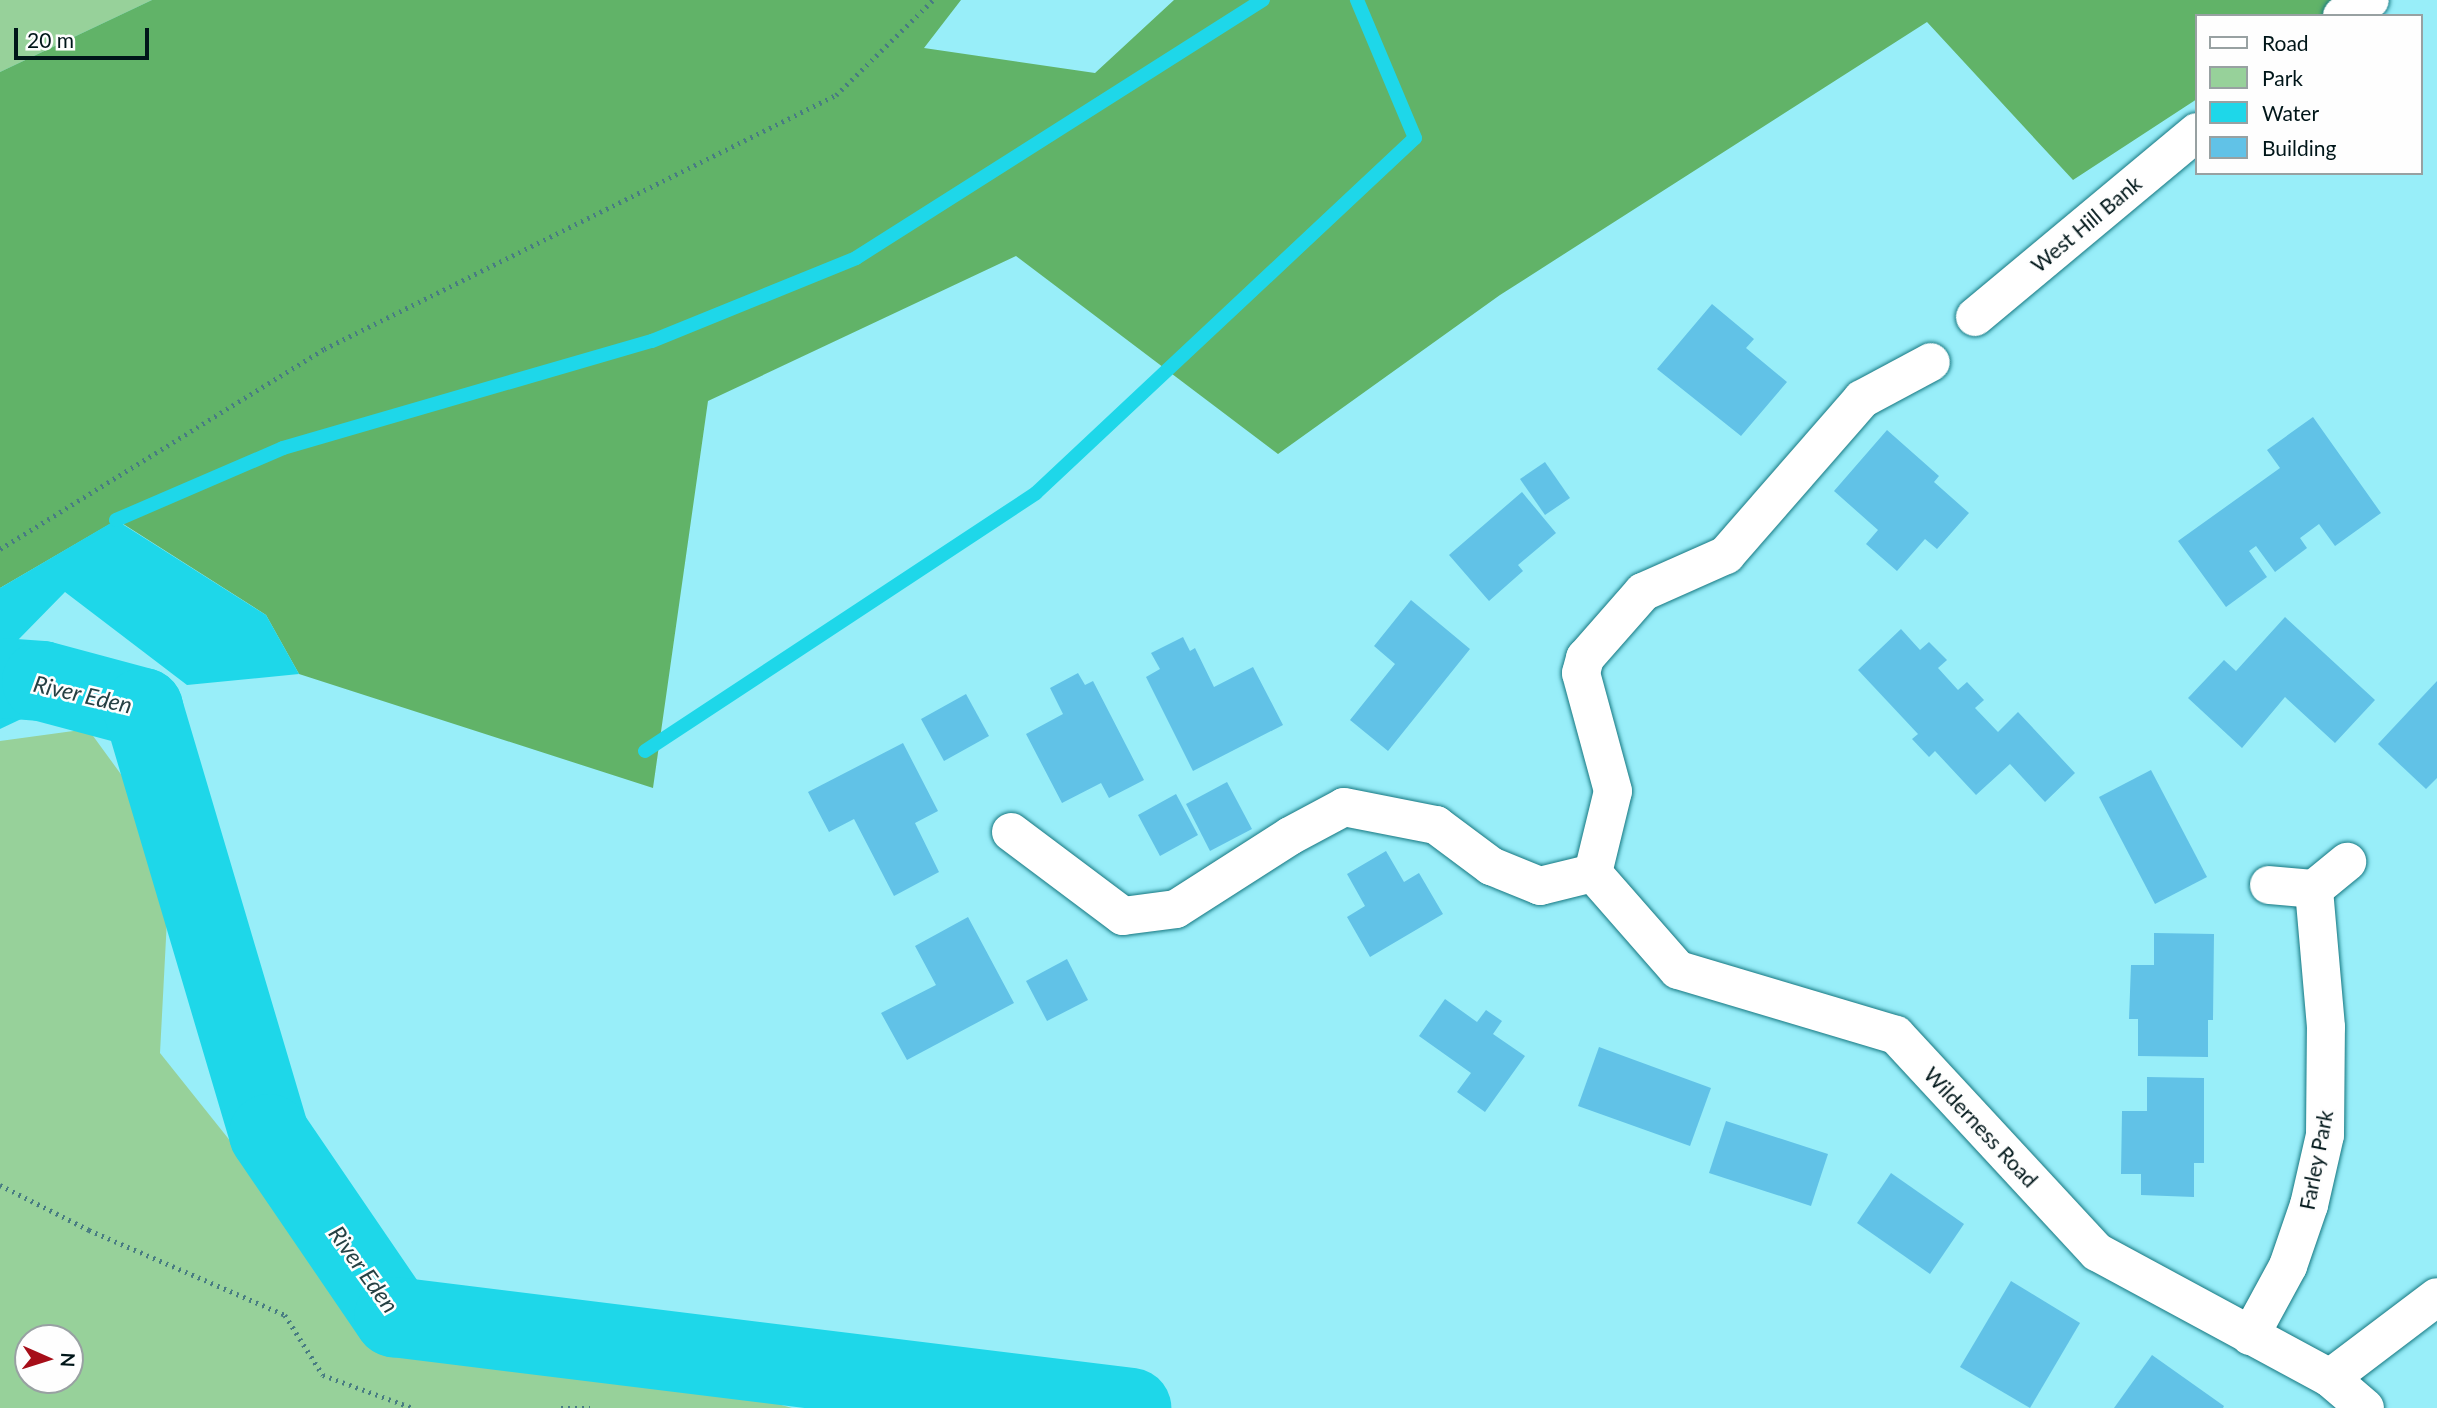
<!DOCTYPE html>
<html>
<head>
<meta charset="utf-8">
<style>
  body { margin:0 }
  #map { position:relative; width:2437px; height:1408px; overflow:hidden; background:#98eef9; font-family:Lato,sans-serif }
  div>[style] { position:absolute }
  [style*='--x'] { left:calc(var(--x)*1px); top:calc(var(--y)*1px); width:calc(var(--w)*1px); rotate:calc(var(--a)*1deg) }
  .green>* { inset:0; background:#97d19a }
  .forest>* { inset:0; background:#61b368 }
  .water>* { inset:0; background:#1ed7e9 }
  .stream>* { height:14px; margin:-7px; padding:0 7px; transform-origin:7px; border-radius:7px; background:#1ed7e9 }
  .river>* { height:80px; margin:-40px; padding:0 40px; transform-origin:40px; border-radius:40px; background:#1ed7e9 }
  .building>* { inset:0; background:#61c2e7 }
  .path>* { height:4.5px; margin-top:-2.25px; transform-origin:0; background:repeating-linear-gradient(90deg,#487c82 0 2px,transparent 0 7px) }
  .roads { filter:drop-shadow(0 0 2px #167781) drop-shadow(0 0 2px #167781) }
  .minor>* { height:38px; margin:-19px; padding:0 19px; transform-origin:19px; border-radius:19px; background:#fff }
  span { translate:-50% -50%; white-space:nowrap; text-align:center; line-height:1.15; -webkit-text-stroke:5px #fefefe; paint-order:stroke }
  .street-label { font-size:21px; color:#001619 }
  .water-label { font-size:23px; color:#264144; font-style:italic }
  .legend { position:absolute; left:2195px; top:14px; width:228px; height:161px; box-sizing:border-box; background:#fefefe; border:2px solid #98a1a2; margin:0; padding:9px 12px; list-style:none; font-size:21px; color:#001619 }
  .legend li { display:flex; align-items:center; gap:14px; height:35px }
  .legend b { width:35px; border:2px solid #98a1a2 }
  .north { position:absolute; left:14px; top:1324px; width:70px; height:70px; box-sizing:border-box; background:#fefefe; border:2px solid #98a1a2; border-radius:50%; rotate:93deg; font-size:19px; font-weight:700; line-height:28px; text-align:center; color:#001619 }
  .north::after { content:''; display:block; margin:auto; width:24px; height:32px; background:#a60e19; clip-path:polygon(50% 0,100% 100%,50% 72%,0 100%) }
  .scale { position:absolute; left:14px; top:28px; width:135px; height:32px; box-sizing:border-box; border:4px solid #001619; border-top:0; padding-left:9px; font-size:21px; line-height:24px; white-space:nowrap; color:#001619; -webkit-text-stroke:5px #fefefe; paint-order:stroke }
</style>
</head>
<body>
<div id="map">
  <div class="green">
    <i style="clip-path:polygon(0 0,152px 0,0 72px)"></i>
    <i style="clip-path:polygon(evenodd,88px 729px,171px 843px,160px 1053px,342px 1281px,792px 1408px,0 1408px,0 741px,88px 729px,28px 1338px,70px 1338px,70px 1380px,28px 1380px,28px 1338px)"></i>
  </div>
  <div class="forest">
    <i style="clip-path:polygon(152px 0,961px 0,924px 48px,1095px 73px,1174px 0,2348px 0,2324px 16px,2197px 16px,2197px 99px,2073px 180px,1927px 22px,1500px 295px,1278px 454px,1016px 256px,708px 401px,653px 788px,299px 674px,266px 615px,117px 520px,0 588px,0 72px)"></i>
  </div>
  <div class="water">
    <i style="clip-path:polygon(116px 520px,266px 615px,299px 674px,187px 685px,65px 592px,18px 640px,106px 667px,143px 708px,72px 695px,0 729px,0 588px)"></i>
  </div>
  <div class="stream">
    <i style="--x:116;--y:520;--w:182;--a:-23.3"></i>
    <i style="--x:283;--y:448;--w:384;--a:-16.2"></i>
    <i style="--x:652;--y:341;--w:220;--a:-22.1"></i>
    <i style="--x:856;--y:258;--w:482;--a:-32.4"></i>
    <i style="--x:645;--y:751;--w:468;--a:-33.4"></i>
    <i style="--x:1036;--y:493;--w:519;--a:-43.13"></i>
    <i style="--x:1415;--y:138;--w:150;--a:-112.8"></i>
  </div>
  <div class="river">
    <i style="--x:0;--y:678;--w:42;--a:4.1"></i>
    <i style="--x:42;--y:681;--w:105;--a:15"></i>
    <i style="--x:143;--y:708;--w:444;--a:73.5"></i>
    <i style="--x:269;--y:1134;--w:222;--a:55.7"></i>
    <i style="--x:394;--y:1317;--w:743;--a:7.04"></i>
  </div>
  <div class="building">
    <i style="clip-path:polygon(1712px 304px,1754px 339px,1746px 348px,1787px 382px,1741px 436px,1657px 369px)"></i>
    <i style="clip-path:polygon(2313px 417px,2381px 513px,2335px 546px,2319px 524px,2300px 538px,2307px 548px,2275px 572px,2256px 546px,2249px 551px,2267px 577px,2226px 607px,2178px 541px,2280px 468px,2267px 450px)"></i>
    <i style="clip-path:polygon(1887px 430px,1939px 476px,1934px 482px,1969px 513px,1937px 549px,1925px 539px,1897px 571px,1866px 544px,1878px 530px,1834px 491px)"></i>
    <i style="clip-path:polygon(1545px 462px,1570px 498px,1545px 515px,1520px 479px)"></i>
    <i style="clip-path:polygon(1522px 492px,1556px 533px,1518px 565px,1523px 571px,1489px 601px,1449px 555px)"></i>
    <i style="clip-path:polygon(1411px 600px,1470px 649px,1388px 751px,1350px 720px,1395px 664px,1374px 646px)"></i>
    <i style="clip-path:polygon(2285px 617px,2375px 700px,2335px 743px,2285px 697px,2242px 748px,2188px 698px,2224px 660px,2236px 671px)"></i>
    <i style="clip-path:polygon(1901px 629px,1920px 650px,1929px 642px,1947px 660px,1938px 668px,1958px 690px,1967px 682px,1984px 700px,1975px 708px,1998px 732px,2018px 712px,2075px 773px,2045px 802px,2010px 764px,1976px 795px,1935px 751px,1929px 757px,1912px 739px,1918px 734px,1858px 670px)"></i>
    <i style="clip-path:polygon(1183px 637px,1190px 651px,1195px 648px,1214px 687px,1253px 667px,1283px 725px,1193px 771px,1146px 677px,1160px 669px,1151px 653px)"></i>
    <i style="clip-path:polygon(1078px 673px,1085px 685px,1093px 681px,1144px 780px,1109px 798px,1101px 783px,1062px 803px,1026px 734px,1063px 714px,1050px 688px)"></i>
    <i style="clip-path:polygon(2437px 681px,2437px 778px,2426px 789px,2378px 744px)"></i>
    <i style="clip-path:polygon(966px 694px,989px 736px,944px 761px,921px 719px)"></i>
    <i style="clip-path:polygon(903px 743px,938px 811px,915px 823px,939px 872px,894px 896px,854px 819px,829px 832px,808px 792px)"></i>
    <i style="clip-path:polygon(2151px 770px,2207px 877px,2155px 904px,2099px 797px)"></i>
    <i style="clip-path:polygon(1227px 782px,1252px 829px,1210px 851px,1186px 804px)"></i>
    <i style="clip-path:polygon(1176px 794px,1198px 835px,1160px 856px,1138px 815px)"></i>
    <i style="clip-path:polygon(1386px 851px,1404px 882px,1419px 873px,1443px 914px,1370px 957px,1347px 917px,1365px 906px,1347px 874px)"></i>
    <i style="clip-path:polygon(968px 917px,1014px 1003px,907px 1060px,881px 1013px,936px 985px,915px 946px)"></i>
    <i style="clip-path:polygon(2154px 933px,2214px 934px,2213px 1020px,2208px 1020px,2208px 1057px,2138px 1056px,2138px 1019px,2129px 1019px,2131px 965px,2154px 965px)"></i>
    <i style="clip-path:polygon(1067px 959px,1088px 1000px,1047px 1021px,1026px 981px)"></i>
    <i style="clip-path:polygon(1445px 999px,1477px 1022px,1486px 1010px,1502px 1021px,1493px 1034px,1525px 1056px,1485px 1112px,1457px 1092px,1471px 1073px,1419px 1036px)"></i>
    <i style="clip-path:polygon(1599px 1047px,1711px 1088px,1690px 1146px,1578px 1106px)"></i>
    <i style="clip-path:polygon(2147px 1077px,2204px 1078px,2204px 1163px,2194px 1163px,2194px 1197px,2141px 1195px,2141px 1174px,2121px 1174px,2122px 1111px,2147px 1111px)"></i>
    <i style="clip-path:polygon(1726px 1121px,1828px 1154px,1811px 1206px,1709px 1173px)"></i>
    <i style="clip-path:polygon(1891px 1173px,1964px 1224px,1930px 1274px,1857px 1223px)"></i>
    <i style="clip-path:polygon(2011px 1281px,2080px 1323px,2030px 1408px,1960px 1367px)"></i>
    <i style="clip-path:polygon(2152px 1355px,2224px 1406px,2223px 1408px,2114px 1408px)"></i>
  </div>
  <div class="path">
    <i style="--x:0;--y:549;--w:381;--a:-31.7"></i>
    <i style="--x:324;--y:349;--w:572;--a:-26.39"></i>
    <i style="--x:836;--y:95;--w:136;--a:-44.4"></i>
    <i style="--x:0;--y:1185;--w:100;--a:26.8"></i>
    <i style="--x:89;--y:1230;--w:214;--a:23.4"></i>
    <i style="--x:285;--y:1315;--w:71;--a:57.7"></i>
    <i style="--x:323;--y:1375;--w:96;--a:20.1"></i>
    <i style="--x:561;--y:1408;--w:29;--a:0"></i>
  </div>
  <div class="roads">
    <div class="minor">
      <i style="--x:2342;--y:16;--w:32;--a:-30"></i>
      <i style="--x:1975;--y:317;--w:289;--a:-39.8"></i>
      <i style="--x:1011;--y:832;--w:140;--a:36.9"></i>
      <i style="--x:1123;--y:916;--w:53;--a:-7.5"></i>
      <i style="--x:1176;--y:909;--w:135;--a:-32.6"></i>
      <i style="--x:1290;--y:836;--w:61;--a:-28.2"></i>
      <i style="--x:1344;--y:807;--w:94;--a:11.1"></i>
      <i style="--x:1436;--y:825;--w:69;--a:36.7"></i>
      <i style="--x:1491;--y:866;--w:53;--a:22.2"></i>
      <i style="--x:1540;--y:886;--w:55;--a:-13.8"></i>
      <i style="--x:1593;--y:873;--w:129;--a:48.8"></i>
      <i style="--x:1678;--y:970;--w:227;--a:16.6"></i>
      <i style="--x:1896;--y:1035;--w:296;--a:47.2"></i>
      <i style="--x:2097;--y:1252;--w:265;--a:28.4"></i>
      <i style="--x:2330;--y:1378;--w:46;--a:40.6"></i>
      <i style="--x:1593;--y:873;--w:84;--a:-76.3"></i>
      <i style="--x:1613;--y:791;--w:122;--a:-105.2"></i>
      <i style="--x:1581;--y:673;--w:16;--a:-75"></i>
      <i style="--x:1585;--y:658;--w:88;--a:-48.7"></i>
      <i style="--x:1643;--y:592;--w:91;--a:-24"></i>
      <i style="--x:1726;--y:555;--w:207;--a:-48.9"></i>
      <i style="--x:1862;--y:399;--w:78;--a:-28.2"></i>
      <i style="--x:2269;--y:885;--w:45;--a:5.1"></i>
      <i style="--x:2250;--y:1336;--w:80;--a:-61.5"></i>
      <i style="--x:2288;--y:1266;--w:65;--a:-71"></i>
      <i style="--x:2309;--y:1205;--w:72;--a:-77.1"></i>
      <i style="--x:2325;--y:1135;--w:108;--a:-89.5"></i>
      <i style="--x:2326;--y:1027;--w:139;--a:-95"></i>
      <i style="--x:2314;--y:889;--w:43;--a:-39.3"></i>
      <i style="--x:2330;--y:1378;--w:134;--a:-37.1"></i>
    </div>
  </div>
  <div class="street-label">
    <span style="left:2086px;top:224px;rotate:-40deg">West Hill Bank</span>
    <span style="left:1981px;top:1127px;rotate:47deg">Wilderness Road</span>
    <span style="left:2316px;top:1160px;rotate:-79deg">Farley Park</span>
  </div>
  <div class="water-label">
    <span style="left:83px;top:694px;rotate:13deg">River Eden</span>
    <span style="left:364px;top:1269px;rotate:54deg">River Eden</span>
  </div>
  <ul class="legend">
  <li><b style="height:9px;background:#fff"></b>Road</li>
  <li><b style="height:19px;background:#97d19a"></b>Park</li>
  <li><b style="height:19px;background:#1ed7e9"></b>Water</li>
  <li><b style="height:19px;background:#61c2e7"></b>Building</li>
  </ul>
  <div class="north">N</div>
  <div class="scale">20 m</div>
</div>
</body>
</html>
